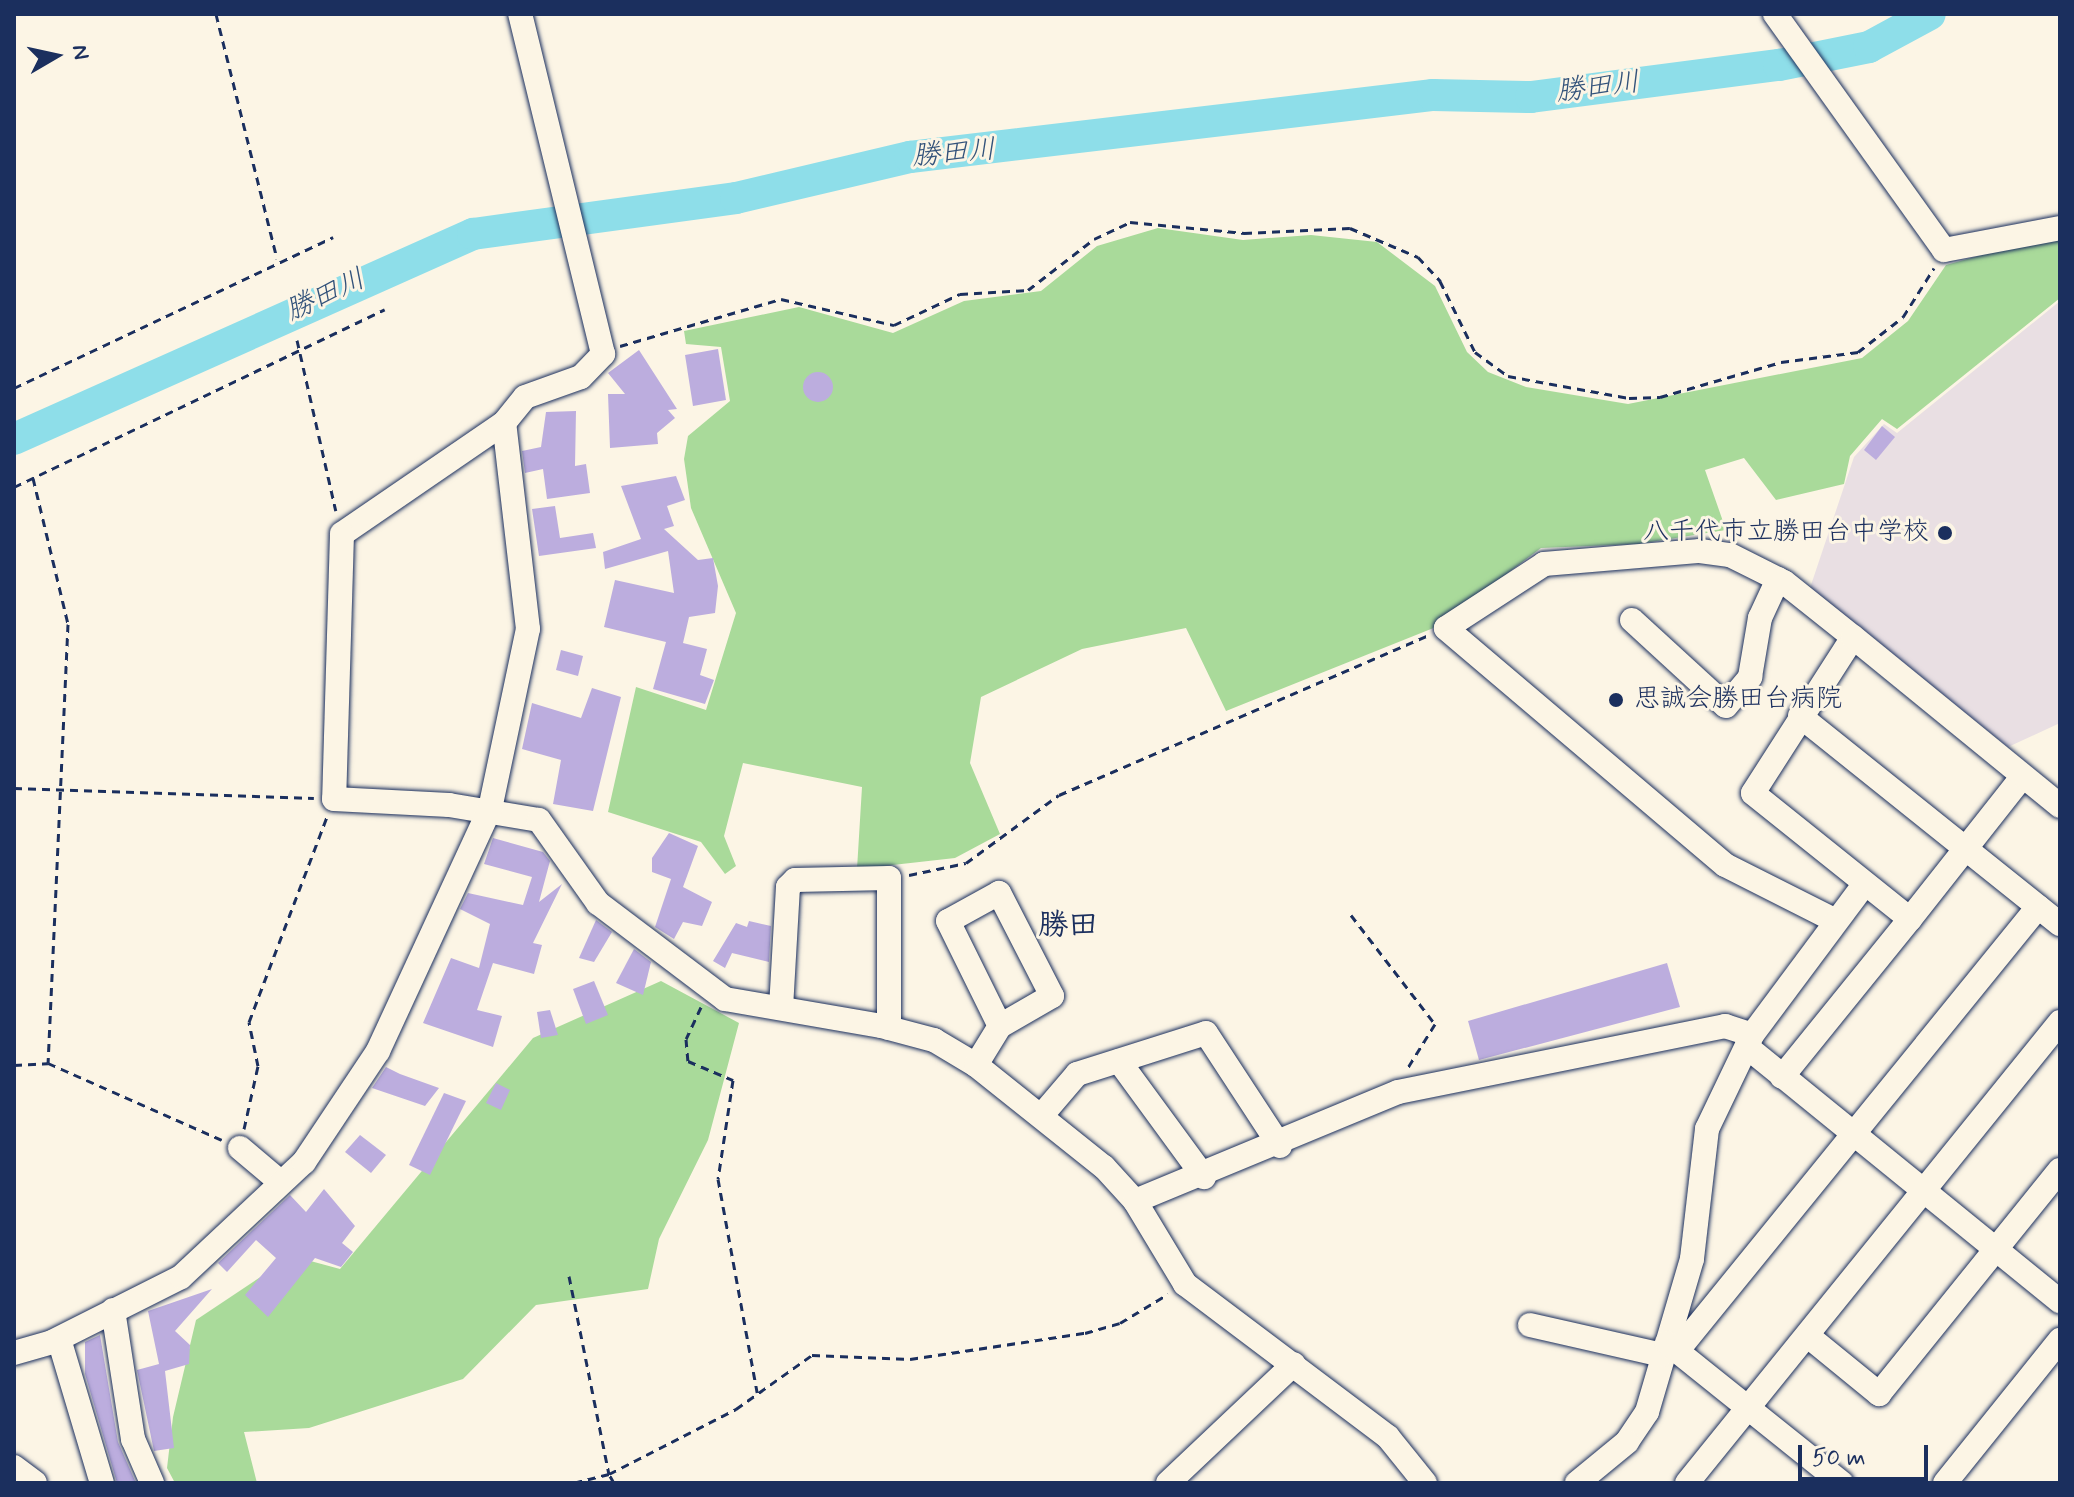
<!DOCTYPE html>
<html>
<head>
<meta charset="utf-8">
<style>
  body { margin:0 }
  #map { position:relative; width:2074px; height:1497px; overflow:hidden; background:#fcf5e5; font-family:Mynerve,"Klee One",sans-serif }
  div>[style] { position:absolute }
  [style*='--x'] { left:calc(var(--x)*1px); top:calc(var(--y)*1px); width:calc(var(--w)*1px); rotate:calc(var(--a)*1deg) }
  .built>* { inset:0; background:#e9dfe3 }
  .green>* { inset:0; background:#a9da9a }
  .river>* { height:32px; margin:-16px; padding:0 16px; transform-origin:16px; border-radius:16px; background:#8edee9 }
  .building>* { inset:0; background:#bcadde }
  .round { border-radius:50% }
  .path>* { height:3px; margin-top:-1.5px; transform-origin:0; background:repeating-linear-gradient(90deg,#1b2f5e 0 8px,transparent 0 14px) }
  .roads { filter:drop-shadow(0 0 2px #1b2f5e) drop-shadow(0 0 2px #1b2f5e) }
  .minor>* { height:24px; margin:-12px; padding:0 12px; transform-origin:12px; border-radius:12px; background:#fcf5e5 }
  .dots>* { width:22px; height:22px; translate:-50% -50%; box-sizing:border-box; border:4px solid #fcf5e5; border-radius:50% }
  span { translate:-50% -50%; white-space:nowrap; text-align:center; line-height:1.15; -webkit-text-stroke:6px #fcf5e5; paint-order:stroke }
  .poi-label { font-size:26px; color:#1b2f5e }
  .right { translate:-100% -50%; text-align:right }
  .left { translate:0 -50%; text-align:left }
  .water-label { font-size:28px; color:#32527a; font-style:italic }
  .quarter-label { font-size:30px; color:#1b2f5e; font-weight:700 }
  .frame { position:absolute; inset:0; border:16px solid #1b2f5e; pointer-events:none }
  .north { position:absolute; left:16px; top:16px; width:80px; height:80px; -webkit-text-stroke:6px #fcf5e5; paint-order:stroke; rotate:81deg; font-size:22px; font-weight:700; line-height:32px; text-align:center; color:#1b2f5e }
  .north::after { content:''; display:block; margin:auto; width:28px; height:36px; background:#1b2f5e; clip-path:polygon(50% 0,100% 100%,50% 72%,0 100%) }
  .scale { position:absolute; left:1798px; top:1445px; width:130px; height:36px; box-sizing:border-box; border:4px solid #1b2f5e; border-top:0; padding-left:10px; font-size:24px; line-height:28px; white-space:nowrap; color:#1b2f5e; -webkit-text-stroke:6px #fcf5e5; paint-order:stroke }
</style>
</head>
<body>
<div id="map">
  <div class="built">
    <i style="clip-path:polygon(2060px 301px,2060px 723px,2008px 747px,1810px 588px,1854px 457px,1884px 424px,1897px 433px)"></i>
  </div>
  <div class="green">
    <i style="clip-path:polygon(1158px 228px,1243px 240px,1311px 235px,1377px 242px,1435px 286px,1467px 352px,1488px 372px,1526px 387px,1628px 404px,1862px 358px,1908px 321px,1946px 265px,2060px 233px,2060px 298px,1897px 429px,1882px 419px,1850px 456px,1844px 484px,1776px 500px,1744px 458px,1705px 470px,1726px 530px,1638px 544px,1541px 548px,1436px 627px,1226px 711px,1186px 628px,1082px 649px,981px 697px,970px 763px,1000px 834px,955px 858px,857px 869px,862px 787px,743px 763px,724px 836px,736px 866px,725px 874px,701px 842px,608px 812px,636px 687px,706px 710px,736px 613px,691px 508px,684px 459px,688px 436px,730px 401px,721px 347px,686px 344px,684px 331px,799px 307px,893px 333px,964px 301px,1041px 291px,1097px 246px)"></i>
    <i style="clip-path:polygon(661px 981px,739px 1023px,708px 1140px,659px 1239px,648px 1289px,536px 1305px,463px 1379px,309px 1428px,244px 1432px,257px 1483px,175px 1483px,167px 1468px,173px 1417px,196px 1320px,292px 1256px,340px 1269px,533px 1038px)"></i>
  </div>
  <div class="river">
    <i style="--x:14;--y:439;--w:503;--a:-24.07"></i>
    <i style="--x:473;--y:234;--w:265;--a:-7.8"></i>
    <i style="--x:736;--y:198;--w:179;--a:-13.3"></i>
    <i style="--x:910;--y:157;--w:527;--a:-6.76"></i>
    <i style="--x:1433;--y:95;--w:98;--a:1.2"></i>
    <i style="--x:1531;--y:97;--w:250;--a:-7.4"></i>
    <i style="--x:1779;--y:65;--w:92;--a:-11.3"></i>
    <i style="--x:1869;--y:47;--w:69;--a:-28.4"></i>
  </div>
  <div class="building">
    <i style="clip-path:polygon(718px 349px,726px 400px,693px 406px,685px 355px)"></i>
    <i style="clip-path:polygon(639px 350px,677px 409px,668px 410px,675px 418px,657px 433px,658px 444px,610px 448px,608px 394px,625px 394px,608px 373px)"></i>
    <i class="round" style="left:803px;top:372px;width:30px;height:30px"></i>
    <i style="clip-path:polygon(576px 411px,575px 466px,586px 464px,590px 493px,547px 499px,543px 469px,525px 473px,522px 451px,541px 447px,546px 412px)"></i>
    <i style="clip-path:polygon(1882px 426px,1895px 437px,1876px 460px,1864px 450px)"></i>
    <i style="clip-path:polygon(676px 476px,685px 500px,667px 506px,674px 526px,664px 529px,698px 560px,713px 558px,718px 586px,715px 613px,689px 617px,683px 643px,707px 649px,700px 675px,714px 680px,705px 704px,653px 689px,666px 642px,604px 627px,615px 580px,674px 593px,668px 551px,605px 569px,603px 552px,641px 539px,621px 486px)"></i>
    <i style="clip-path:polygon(555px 506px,560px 538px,593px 533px,596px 548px,539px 556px,532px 509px)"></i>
    <i style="clip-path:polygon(561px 650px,583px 656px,578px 676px,556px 670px)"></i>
    <i style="clip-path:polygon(592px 688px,621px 697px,593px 811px,553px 804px,561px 760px,522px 749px,532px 703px,581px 718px)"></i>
    <i style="clip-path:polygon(669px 833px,698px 846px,683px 887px,712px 902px,702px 926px,683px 922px,674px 939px,655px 927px,671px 879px,652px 872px,652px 858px)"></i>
    <i style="clip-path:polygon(493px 838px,543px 852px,550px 861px,539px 902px,562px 884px,533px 943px,542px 945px,534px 974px,493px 963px,477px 1010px,502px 1016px,493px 1047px,423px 1023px,451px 958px,479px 968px,490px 924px,460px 909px,468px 893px,523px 905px,532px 877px,484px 864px)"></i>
    <i style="clip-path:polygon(596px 920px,612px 932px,594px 962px,579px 958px)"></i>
    <i style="clip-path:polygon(749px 921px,771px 926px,769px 962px,732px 953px,725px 968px,713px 961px,736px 923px,747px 927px)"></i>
    <i style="clip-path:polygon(634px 949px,651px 962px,643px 995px,616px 983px)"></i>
    <i style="clip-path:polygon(1667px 963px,1680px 1007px,1479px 1060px,1468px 1021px)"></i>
    <i style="clip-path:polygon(594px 981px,608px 1015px,586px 1024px,573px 989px)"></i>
    <i style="clip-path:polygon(550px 1010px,558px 1035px,541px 1038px,537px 1012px)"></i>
    <i style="clip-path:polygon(386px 1067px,400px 1074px,439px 1088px,425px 1106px,372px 1088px)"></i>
    <i style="clip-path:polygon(496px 1083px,510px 1090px,501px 1110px,486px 1103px)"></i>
    <i style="clip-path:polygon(444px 1093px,466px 1101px,430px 1175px,409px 1165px)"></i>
    <i style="clip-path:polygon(360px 1135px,386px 1155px,371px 1173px,345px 1152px)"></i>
    <i style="clip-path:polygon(324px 1189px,355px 1226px,342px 1243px,353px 1252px,341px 1267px,315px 1258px,268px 1317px,245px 1295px,276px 1258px,256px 1240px,227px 1272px,218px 1263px,290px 1195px,306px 1212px)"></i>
    <i style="clip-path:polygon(212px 1289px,175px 1331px,190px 1345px,189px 1364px,165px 1371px,174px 1448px,154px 1451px,137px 1370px,159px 1364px,148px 1311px)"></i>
    <i style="clip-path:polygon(100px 1335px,118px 1442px,136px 1483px,117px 1483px,85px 1374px,85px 1342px)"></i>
  </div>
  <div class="path">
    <i style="--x:216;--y:14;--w:252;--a:76"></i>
    <i style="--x:292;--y:14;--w:63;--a:0"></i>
    <i style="--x:297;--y:340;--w:175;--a:77.2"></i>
    <i style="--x:620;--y:346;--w:168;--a:-16.3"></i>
    <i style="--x:781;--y:299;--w:116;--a:13"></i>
    <i style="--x:894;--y:325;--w:73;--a:-25.2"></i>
    <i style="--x:960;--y:294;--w:68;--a:-3.4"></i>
    <i style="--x:1028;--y:290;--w:83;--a:-37.7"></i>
    <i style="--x:1094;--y:239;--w:40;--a:-25"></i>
    <i style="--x:1130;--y:222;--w:115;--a:5.5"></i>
    <i style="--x:1244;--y:233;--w:106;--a:-2.7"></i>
    <i style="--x:1350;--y:228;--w:74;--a:23.1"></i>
    <i style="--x:1418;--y:257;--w:33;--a:47"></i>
    <i style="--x:1440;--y:281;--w:79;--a:63.8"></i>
    <i style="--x:1475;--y:352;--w:41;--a:36"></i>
    <i style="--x:1508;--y:376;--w:123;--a:10.3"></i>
    <i style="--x:1629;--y:398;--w:31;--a:-2"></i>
    <i style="--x:1660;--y:397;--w:126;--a:-16.1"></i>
    <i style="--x:1781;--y:362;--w:78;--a:-7.4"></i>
    <i style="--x:1858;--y:352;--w:57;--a:-37.9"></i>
    <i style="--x:1903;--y:317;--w:58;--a:-57.7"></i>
    <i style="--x:14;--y:388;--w:353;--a:-25.3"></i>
    <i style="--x:33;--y:478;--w:150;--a:76.5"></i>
    <i style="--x:68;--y:624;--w:439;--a:92.6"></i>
    <i style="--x:14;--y:487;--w:411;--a:-25.6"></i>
    <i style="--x:14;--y:788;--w:300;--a:1.9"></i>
    <i style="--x:909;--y:875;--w:58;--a:-11.9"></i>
    <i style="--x:966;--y:863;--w:115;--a:-36.2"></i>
    <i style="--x:1059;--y:795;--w:402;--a:-23.4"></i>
    <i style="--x:1351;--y:915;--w:138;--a:52.4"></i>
    <i style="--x:1435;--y:1024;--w:53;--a:121.9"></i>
    <i style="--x:701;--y:1007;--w:35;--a:115"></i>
    <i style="--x:686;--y:1039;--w:22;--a:85"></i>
    <i style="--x:688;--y:1061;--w:49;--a:22.9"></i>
    <i style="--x:733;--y:1080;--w:100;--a:98.6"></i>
    <i style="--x:718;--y:1179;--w:217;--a:79.6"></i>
    <i style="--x:14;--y:1065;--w:34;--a:-3"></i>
    <i style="--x:48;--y:1063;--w:190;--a:23.9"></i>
    <i style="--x:244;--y:1129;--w:65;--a:-77.5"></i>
    <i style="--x:258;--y:1066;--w:45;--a:-101.6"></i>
    <i style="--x:249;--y:1022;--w:219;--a:-69.2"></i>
    <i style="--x:569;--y:1276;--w:202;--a:78.6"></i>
    <i style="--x:609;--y:1474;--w:36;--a:166"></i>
    <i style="--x:614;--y:1483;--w:10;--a:-119"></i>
    <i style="--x:609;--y:1474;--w:143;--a:-27.1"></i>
    <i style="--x:736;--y:1409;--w:93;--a:-35.4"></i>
    <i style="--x:812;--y:1355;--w:98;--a:2.3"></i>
    <i style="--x:910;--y:1359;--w:177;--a:-8.5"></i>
    <i style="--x:1085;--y:1333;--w:36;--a:-16"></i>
    <i style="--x:1120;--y:1323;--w:56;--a:-31.1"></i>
  </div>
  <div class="roads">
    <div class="minor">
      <i style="--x:1775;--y:14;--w:290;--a:54.4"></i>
      <i style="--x:1944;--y:250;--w:118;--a:-10.7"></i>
      <i style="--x:504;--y:423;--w:196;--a:145.6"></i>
      <i style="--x:342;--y:534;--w:265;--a:91.7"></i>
      <i style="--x:334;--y:799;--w:115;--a:3"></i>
      <i style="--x:449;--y:805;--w:91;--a:9.5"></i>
      <i style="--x:539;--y:820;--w:102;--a:54.6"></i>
      <i style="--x:598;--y:903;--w:159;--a:37.1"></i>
      <i style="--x:725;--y:999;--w:158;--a:9.8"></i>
      <i style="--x:881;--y:1026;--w:55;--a:14.8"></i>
      <i style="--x:934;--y:1040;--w:49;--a:30.8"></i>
      <i style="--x:976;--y:1065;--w:164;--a:38.6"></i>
      <i style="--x:1104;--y:1167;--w:46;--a:47.6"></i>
      <i style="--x:1135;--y:1201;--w:97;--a:58.9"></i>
      <i style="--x:1185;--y:1284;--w:254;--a:37"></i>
      <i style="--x:1388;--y:1437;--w:59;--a:51.2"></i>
      <i style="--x:1632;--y:620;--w:127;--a:42.5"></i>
      <i style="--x:1726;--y:706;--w:38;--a:-50"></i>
      <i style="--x:1750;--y:677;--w:60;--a:-80.4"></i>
      <i style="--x:1760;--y:618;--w:43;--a:-65.2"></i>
      <i style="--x:1800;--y:716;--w:333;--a:38.7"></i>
      <i style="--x:1910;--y:919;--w:182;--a:-51.7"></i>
      <i style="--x:1836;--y:921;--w:124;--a:-153.2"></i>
      <i style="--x:1725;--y:865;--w:366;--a:-139.7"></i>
      <i style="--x:1446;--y:628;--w:117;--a:-33.1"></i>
      <i style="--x:1544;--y:564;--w:157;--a:-4.8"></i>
      <i style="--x:1700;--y:551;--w:30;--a:8"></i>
      <i style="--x:1730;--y:555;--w:60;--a:26.6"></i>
      <i style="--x:1784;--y:582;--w:88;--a:38.6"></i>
      <i style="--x:781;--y:1008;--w:121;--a:-86.7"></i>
      <i style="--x:788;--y:887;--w:10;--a:-45"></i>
      <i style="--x:795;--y:880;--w:94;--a:-1.2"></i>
      <i style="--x:889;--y:878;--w:150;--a:90"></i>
      <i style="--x:1752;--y:1035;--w:186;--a:-53.3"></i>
      <i style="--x:1747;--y:1047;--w:403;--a:39.1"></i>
      <i style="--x:1119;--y:1061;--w:144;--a:53.8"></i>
      <i style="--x:976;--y:1065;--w:46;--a:-58.4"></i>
      <i style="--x:1000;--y:1026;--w:60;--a:-30"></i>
      <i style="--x:1052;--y:996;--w:116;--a:-117.2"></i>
      <i style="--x:999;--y:893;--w:58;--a:151.2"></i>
      <i style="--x:948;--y:921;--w:117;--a:63.7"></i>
      <i style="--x:1782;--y:1077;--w:203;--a:-51"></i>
      <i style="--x:1910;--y:919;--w:201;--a:-141.3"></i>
      <i style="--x:1753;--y:793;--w:185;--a:-57.3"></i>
      <i style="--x:1853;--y:637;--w:267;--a:39.2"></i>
      <i style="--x:1042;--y:1115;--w:54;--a:-49.5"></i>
      <i style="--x:1077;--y:1074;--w:135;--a:-17.6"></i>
      <i style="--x:1206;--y:1033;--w:135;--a:56.8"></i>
      <i style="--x:240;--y:1148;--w:51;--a:40.2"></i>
      <i style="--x:1135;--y:1201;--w:285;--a:-22.5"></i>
      <i style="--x:1398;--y:1092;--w:334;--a:-11.4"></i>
      <i style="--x:1725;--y:1026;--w:28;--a:18"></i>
      <i style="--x:1752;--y:1035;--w:104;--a:115.6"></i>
      <i style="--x:1707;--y:1129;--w:131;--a:96.6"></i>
      <i style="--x:1692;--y:1259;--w:159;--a:106.4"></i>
      <i style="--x:1647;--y:1412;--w:36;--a:124"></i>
      <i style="--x:1627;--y:1442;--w:65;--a:140.6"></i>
      <i style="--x:113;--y:1310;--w:131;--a:81.2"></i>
      <i style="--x:133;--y:1439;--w:48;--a:66.6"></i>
      <i style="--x:1530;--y:1325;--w:135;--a:12.8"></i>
      <i style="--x:1808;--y:1336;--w:92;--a:39.2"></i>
      <i style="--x:1879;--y:1394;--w:288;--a:-51.1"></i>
      <i style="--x:59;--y:1339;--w:150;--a:73.4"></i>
      <i style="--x:1667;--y:1343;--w:224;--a:38.7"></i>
      <i style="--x:1678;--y:1350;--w:571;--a:-50.9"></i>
      <i style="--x:14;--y:1353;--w:40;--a:-16"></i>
      <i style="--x:52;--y:1342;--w:144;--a:-26.7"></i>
      <i style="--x:181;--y:1277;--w:168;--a:-43.1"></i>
      <i style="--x:304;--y:1162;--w:133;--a:-56.3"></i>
      <i style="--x:378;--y:1051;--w:267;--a:-65.2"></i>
      <i style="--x:490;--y:809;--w:184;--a:-78.1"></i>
      <i style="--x:528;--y:629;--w:207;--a:-96.6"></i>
      <i style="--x:504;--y:423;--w:33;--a:-51"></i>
      <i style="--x:525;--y:397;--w:59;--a:-19.7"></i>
      <i style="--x:581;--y:377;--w:32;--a:-46"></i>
      <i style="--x:603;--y:354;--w:350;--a:-103.7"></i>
      <i style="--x:14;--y:1467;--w:26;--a:37"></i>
      <i style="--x:1168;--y:1483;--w:173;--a:-43.4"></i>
      <i style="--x:1687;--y:1483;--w:593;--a:-51.02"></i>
      <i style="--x:1945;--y:1483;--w:184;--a:-51.2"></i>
    </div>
  </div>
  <div class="dots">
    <i style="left:1945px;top:533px;background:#1b2f5e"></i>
    <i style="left:1616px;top:700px;background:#1b2f5e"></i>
  </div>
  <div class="poi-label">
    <span class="right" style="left:1929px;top:533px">八千代市立勝田台中学校</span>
    <span class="left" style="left:1634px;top:700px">思誠会勝田台病院</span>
  </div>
  <div class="water-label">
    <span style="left:1598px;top:88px;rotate:-7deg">勝田川</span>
    <span style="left:954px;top:154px;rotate:-5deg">勝田川</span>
    <span style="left:326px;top:296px;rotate:-25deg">勝田川</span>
  </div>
  <div class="quarter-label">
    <span style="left:1068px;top:926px">勝田</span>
  </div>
  <div class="frame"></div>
  <div class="north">N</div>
  <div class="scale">50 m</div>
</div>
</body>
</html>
